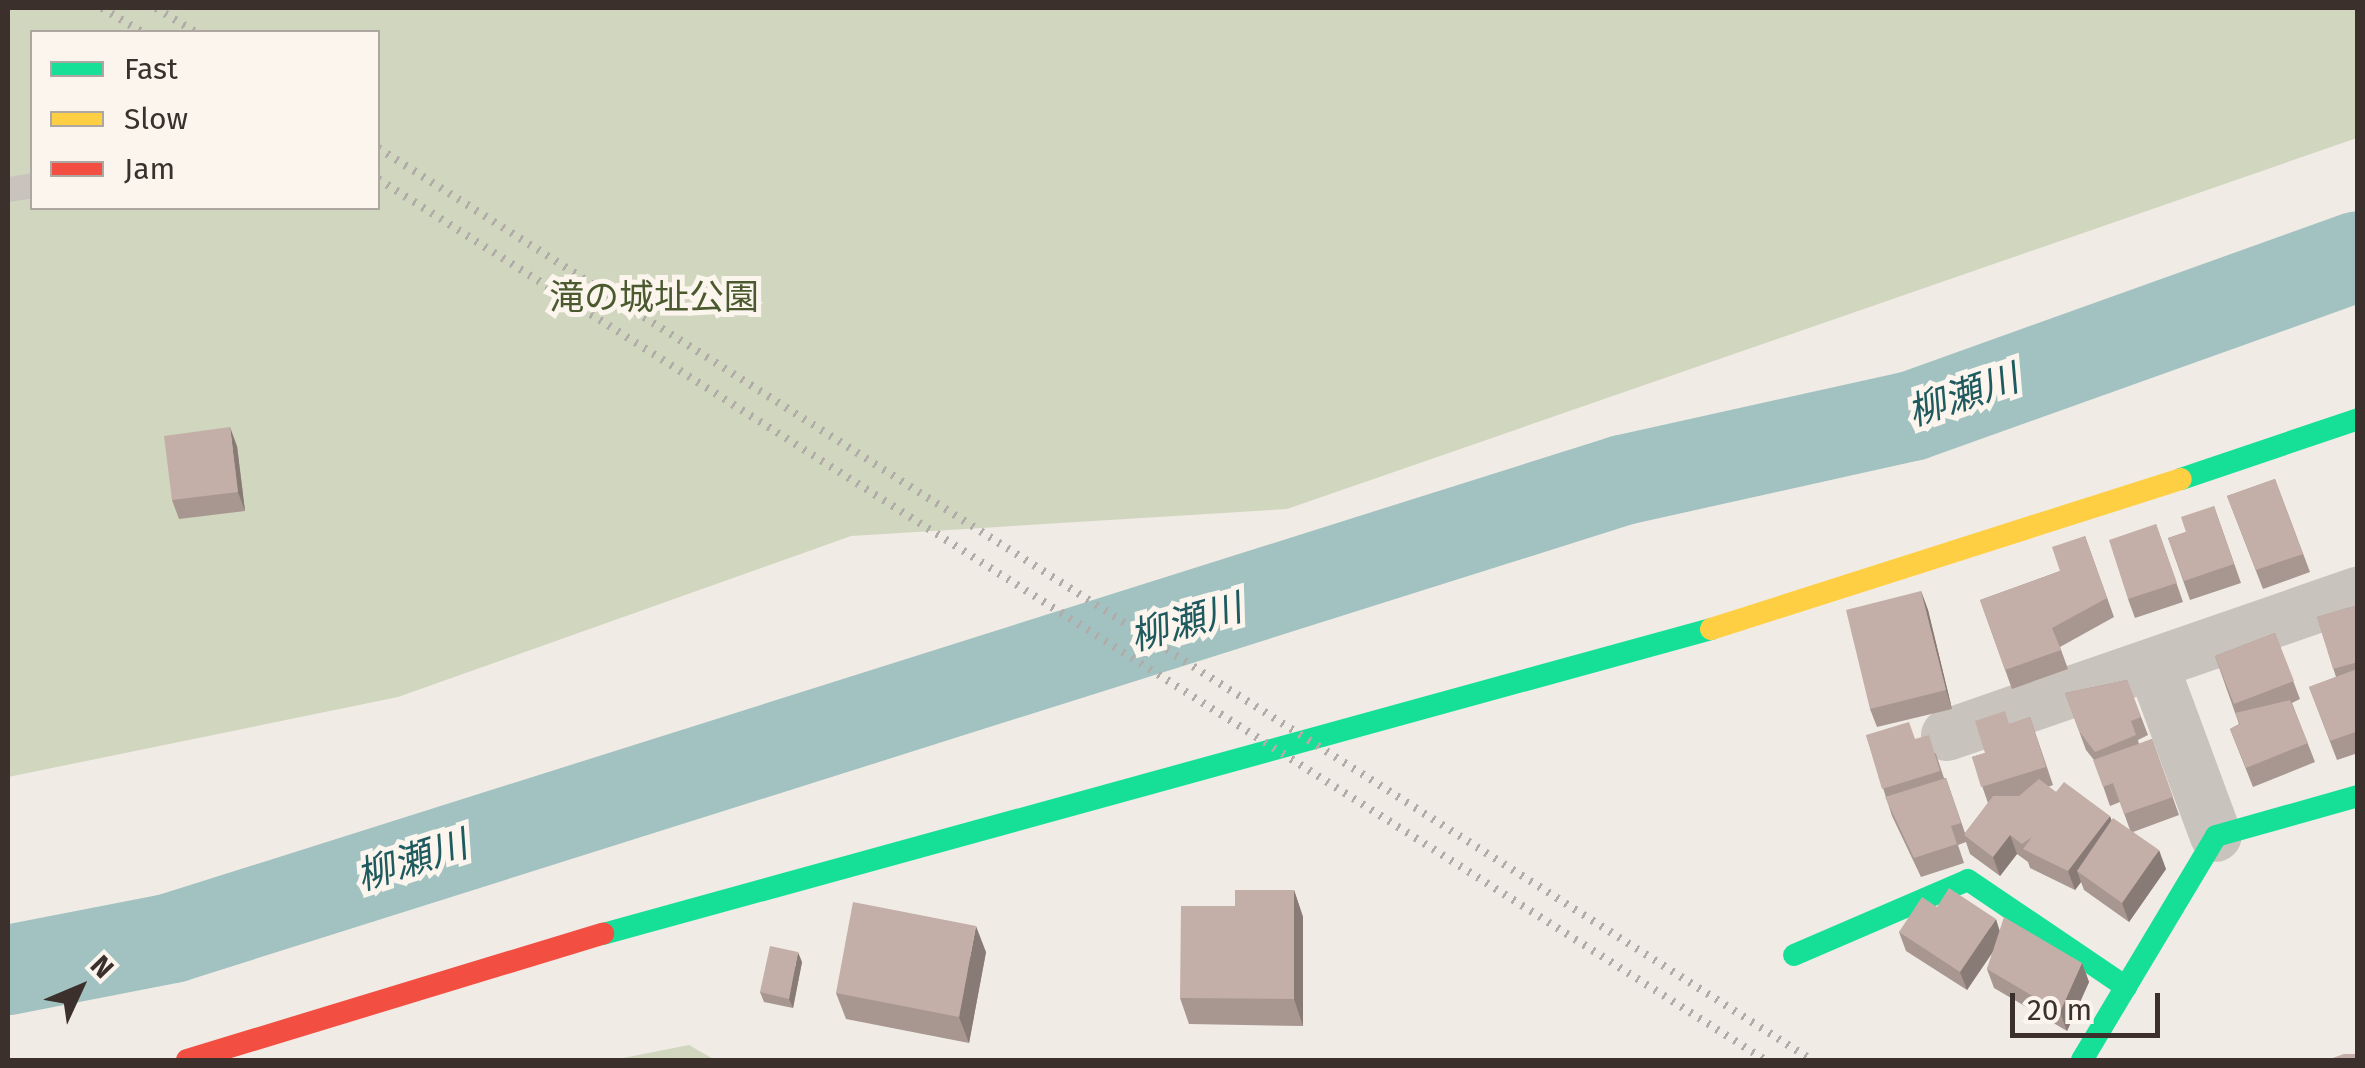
<!DOCTYPE html>
<html>
<head>
<meta charset="utf-8">
<style>
  body { margin:0 }
  #map { position:relative; width:2365px; height:1068px; overflow:hidden; background:#f0ebe5; font-family:"Fira Sans","Noto Sans JP",sans-serif }
  div>[style] { position:absolute }
  [style*='--x'] { left:calc(var(--x)*1px); top:calc(var(--y)*1px); width:calc(var(--w)*1px); rotate:calc(var(--a)*1deg) }
  .green>* { inset:0; background:#d1d6bf }
  .river>* { height:90px; margin:-45px; padding:0 45px; transform-origin:45px; border-radius:45px; background:#a1c2c1 }
  .lane>* { height:25px; margin:-12.5px; padding:0 12.5px; transform-origin:12.5px; border-radius:12.5px; background:#c9c3be }
  .street>* { height:52px; margin:-26px; padding:0 26px; transform-origin:26px; border-radius:26px; background:#c9c3be }
  .fast>* { height:22px; margin:-11px; padding:0 11px; transform-origin:11px; border-radius:11px; background:#16e098 }
  .slow>* { height:22px; margin:-11px; padding:0 11px; transform-origin:11px; border-radius:11px; background:#ffcf43 }
  .jam>* { height:22px; margin:-11px; padding:0 11px; transform-origin:11px; border-radius:11px; background:#f24e42 }
  .rail>* { height:8px; margin-top:-4px; transform-origin:0; background:repeating-linear-gradient(90deg,#b1aca8 0 2.5px,transparent 0 10.5px) }
  .wall>* { inset:0; background:#a89690 }
  .shaded-wall>* { inset:0; background:#887a75 }
  .building>* { inset:0; background:#c3afa7 }
  span { translate:-50% -50%; white-space:nowrap; text-align:center; line-height:1.15; -webkit-text-stroke:10px #fbf5ee; paint-order:stroke }
  .park-label { font-size:35px; color:#4a5a2e }
  .water-label { font-size:38px; color:#1f5a5e; font-style:italic }
  .frame { position:absolute; inset:0; border:10px solid #3b302b; pointer-events:none }
  .legend { position:absolute; left:30px; top:30px; width:350px; height:180px; box-sizing:border-box; background:#fbf5ee; border:2px solid #aea6a0; margin:0; padding:12px 18px; list-style:none; font-size:30px; color:#3b302b }
  .legend li { display:flex; align-items:center; gap:20px; height:50px }
  .legend b { width:50px; border:2px solid #aea6a0 }
  .north { position:absolute; left:30px; top:938px; width:100px; height:100px; -webkit-text-stroke:8px #fbf5ee; paint-order:stroke; rotate:46deg; font-size:28px; font-weight:700; line-height:40px; text-align:center; color:#3b302b }
  .north::after { content:''; display:block; margin:auto; width:35px; height:45px; background:#3b302b; clip-path:polygon(50% 0,100% 100%,50% 72%,0 100%) }
  .scale { position:absolute; left:2010px; top:993px; width:150px; height:45px; box-sizing:border-box; border:5px solid #3b302b; border-top:0; padding-left:12px; font-size:30px; line-height:35px; white-space:nowrap; color:#3b302b; -webkit-text-stroke:8px #fbf5ee; paint-order:stroke }
</style>
</head>
<body>
<div id="map">
  <div class="green">
    <i style="clip-path:polygon(evenodd,8px 8px,2357px 8px,2357px 138px,1287px 509px,851px 536px,398px 697px,8px 777px,8px 8px,32px 32px,378px 32px,378px 208px,32px 208px,32px 32px)"></i>
    <i style="clip-path:polygon(689px 1045px,715px 1060px,613px 1060px)"></i>
  </div>
  <div class="river">
    <i style="--x:8;--y:970;--w:167;--a:-11"></i>
    <i style="--x:172;--y:938;--w:1522;--a:-17.52"></i>
    <i style="--x:1623;--y:480;--w:296;--a:-12.5"></i>
    <i style="--x:1912;--y:416;--w:474;--a:-19.7"></i>
  </div>
  <div class="lane">
    <i style="--x:8;--y:189;--w:24;--a:-9"></i>
  </div>
  <div class="street">
    <i style="--x:2153;--y:666;--w:181;--a:69.7"></i>
    <i style="--x:1947;--y:735;--w:435;--a:-19.1"></i>
  </div>
  <div class="fast">
    <i style="--x:2181;--y:479;--w:187;--a:-18.7"></i>
    <i style="--x:603;--y:934;--w:1149;--a:-15.39"></i>
    <i style="--x:1794;--y:955;--w:189;--a:-23.3"></i>
    <i style="--x:1968;--y:880;--w:191;--a:34.1"></i>
    <i style="--x:2082;--y:1060;--w:261;--a:-59.1"></i>
    <i style="--x:2216;--y:836;--w:148;--a:-15.7"></i>
  </div>
  <div class="slow">
    <i style="--x:1711;--y:629;--w:493;--a:-17.7"></i>
  </div>
  <div class="jam">
    <i style="--x:187;--y:1060;--w:435;--a:-16.9"></i>
  </div>
  <div class="rail">
    <i style="--x:102;--y:8;--w:47;--a:31"></i>
    <i style="--x:156;--y:8;--w:46;--a:31.6"></i>
    <i style="--x:378;--y:148;--w:1699;--a:32.46"></i>
    <i style="--x:378;--y:179;--w:1643;--a:32.42"></i>
  </div>
  <div class="wall">
    <i style="clip-path:polygon(237px 446px,245px 511px,179px 519px,172px 500px)"></i>
    <i style="clip-path:polygon(2275px 479px,2310px 572px,2263px 589px,2227px 496px)"></i>
    <i style="clip-path:polygon(2214px 506px,2241px 583px,2190px 600px,2168px 538px,2186px 532px)"></i>
    <i style="clip-path:polygon(2156px 524px,2183px 602px,2135px 618px,2128px 599px)"></i>
    <i style="clip-path:polygon(2085px 536px,2114px 617px,2060px 647px,2068px 669px,2012px 689px,1980px 600px,2060px 571px)"></i>
    <i style="clip-path:polygon(1921px 591px,1928px 610px,1952px 709px,1877px 727px,1870px 709px)"></i>
    <i style="clip-path:polygon(2358px 605px,2358px 753px,2337px 760px,2309px 687px,2336px 677px,2317px 617px)"></i>
    <i style="clip-path:polygon(2275px 633px,2300px 699px,2292px 703px,2315px 762px,2253px 787px,2230px 729px,2239px 724px,2215px 656px)"></i>
    <i style="clip-path:polygon(2127px 680px,2148px 735px,2138px 740px,2139px 744px,2152px 739px,2179px 815px,2133px 832px,2166px 869px,2129px 922px,2084px 890px,2081px 882px,2075px 890px,2030px 868px,2028px 862px,2017px 854px,2000px 876px,1970px 854px,1966px 842px,1958px 845px,1964px 863px,1921px 877px,1892px 816px,1866px 735px,1916px 739px,1936px 754px,1944px 778px,1946px 778px,1965px 833px,1988px 803px,1972px 757px,1985px 753px,2010px 724px,2030px 717px,2053px 785px,2048px 787px,2056px 792px,2130px 830px,2120px 802px,2110px 806px,2094px 760px,2086px 750px,2065px 693px)"></i>
    <i style="clip-path:polygon(1294px 890px,1303px 917px,1303px 1026px,1189px 1024px,1180px 998px,1235px 906px)"></i>
    <i style="clip-path:polygon(1937px 907px,2082px 963px,2089px 982px,2067px 1031px,1994px 988px,1987px 969px,1993px 952px,1967px 990px,1906px 951px,1899px 932px)"></i>
    <i style="clip-path:polygon(986px 952px,969px 1043px,846px 1019px,836px 993px)"></i>
    <i style="clip-path:polygon(802px 962px,793px 1008px,764px 1002px,760px 992px)"></i>
  </div>
  <div class="shaded-wall">
    <i style="clip-path:polygon(230px 427px,237px 446px,245px 511px,238px 492px)"></i>
    <i style="clip-path:polygon(1921px 591px,1928px 610px,1952px 709px,1946px 690px)"></i>
    <i style="clip-path:polygon(2110px 816px,2117px 835px,2077px 871px,2081px 882px,2075px 890px,2068px 871px)"></i>
    <i style="clip-path:polygon(2010px 835px,2017px 854px,2000px 876px,1993px 857px)"></i>
    <i style="clip-path:polygon(2159px 850px,2166px 869px,2129px 922px,2122px 903px)"></i>
    <i style="clip-path:polygon(1294px 890px,1303px 917px,1303px 1026px,1294px 999px)"></i>
    <i style="clip-path:polygon(1996px 919px,2002px 938px,1967px 990px,1960px 972px)"></i>
    <i style="clip-path:polygon(976px 926px,986px 952px,969px 1043px,959px 1017px)"></i>
    <i style="clip-path:polygon(798px 952px,802px 962px,793px 1008px,789px 999px)"></i>
    <i style="clip-path:polygon(2082px 963px,2089px 982px,2067px 1031px,2060px 1012px)"></i>
  </div>
  <div class="building">
    <i style="clip-path:polygon(230px 427px,238px 492px,172px 500px,164px 436px)"></i>
    <i style="clip-path:polygon(2275px 479px,2303px 554px,2256px 570px,2227px 496px)"></i>
    <i style="clip-path:polygon(2214px 506px,2234px 564px,2184px 581px,2168px 538px,2186px 532px,2181px 517px)"></i>
    <i style="clip-path:polygon(2156px 524px,2177px 583px,2128px 599px,2109px 540px)"></i>
    <i style="clip-path:polygon(2085px 536px,2107px 598px,2052px 628px,2061px 650px,2005px 670px,1980px 600px,2060px 571px,2052px 547px)"></i>
    <i style="clip-path:polygon(1921px 591px,1946px 690px,1870px 709px,1846px 610px)"></i>
    <i style="clip-path:polygon(2358px 605px,2358px 662px,2333px 669px,2317px 617px)"></i>
    <i style="clip-path:polygon(2275px 633px,2294px 681px,2234px 704px,2215px 656px)"></i>
    <i style="clip-path:polygon(2357px 669px,2358px 731px,2330px 741px,2309px 687px)"></i>
    <i style="clip-path:polygon(2127px 680px,2141px 717px,2131px 721px,2136px 735px,2095px 752px,2079px 731px,2065px 693px)"></i>
    <i style="clip-path:polygon(2290px 700px,2308px 743px,2246px 768px,2230px 729px,2240px 724px,2235px 713px)"></i>
    <i style="clip-path:polygon(2005px 711px,2009px 724px,2030px 717px,2046px 767px,1981px 787px,1972px 757px,1985px 753px,1975px 721px)"></i>
    <i style="clip-path:polygon(1909px 722px,1915px 739px,1929px 735px,1940px 771px,1882px 789px,1866px 735px)"></i>
    <i style="clip-path:polygon(2152px 739px,2173px 797px,2124px 814px,2113px 783px,2103px 787px,2093px 760px)"></i>
    <i style="clip-path:polygon(1946px 778px,1961px 823px,1951px 826px,1957px 844px,1914px 858px,1885px 797px)"></i>
    <i style="clip-path:polygon(2039px 779px,2056px 792px,2064px 782px,2110px 816px,2068px 871px,2023px 849px,2032px 837px,2022px 844px,2010px 835px,1993px 857px,1964px 835px,1993px 796px,2019px 796px)"></i>
    <i style="clip-path:polygon(2113px 818px,2159px 850px,2122px 903px,2077px 871px)"></i>
    <i style="clip-path:polygon(1949px 888px,1996px 919px,1960px 972px,1899px 932px,1922px 897px,1937px 907px)"></i>
    <i style="clip-path:polygon(1235px 890px,1294px 890px,1294px 999px,1180px 998px,1181px 906px,1235px 906px)"></i>
    <i style="clip-path:polygon(853px 902px,976px 926px,959px 1017px,836px 993px)"></i>
    <i style="clip-path:polygon(2004px 917px,2082px 963px,2060px 1012px,1987px 969px)"></i>
    <i style="clip-path:polygon(770px 946px,798px 952px,789px 999px,760px 992px)"></i>
    <i style="clip-path:polygon(2344px 1054px,2358px 1054px,2358px 1060px,2327px 1060px)"></i>
  </div>
  <div class="park-label">
    <span style="left:654px;top:297px">滝の城址公園</span>
  </div>
  <div class="water-label">
    <span style="left:1963px;top:396px;rotate:-19deg">柳瀬川</span>
    <span style="left:1186px;top:623px;rotate:-16deg">柳瀬川</span>
    <span style="left:412px;top:861px;rotate:-18deg">柳瀬川</span>
  </div>
  <div class="frame"></div>
  <ul class="legend">
  <li><b style="height:12px;background:#16e098"></b>Fast</li>
  <li><b style="height:12px;background:#ffcf43"></b>Slow</li>
  <li><b style="height:12px;background:#f24e42"></b>Jam</li>
  </ul>
  <div class="north">N</div>
  <div class="scale">20 m</div>
</div>
</body>
</html>
